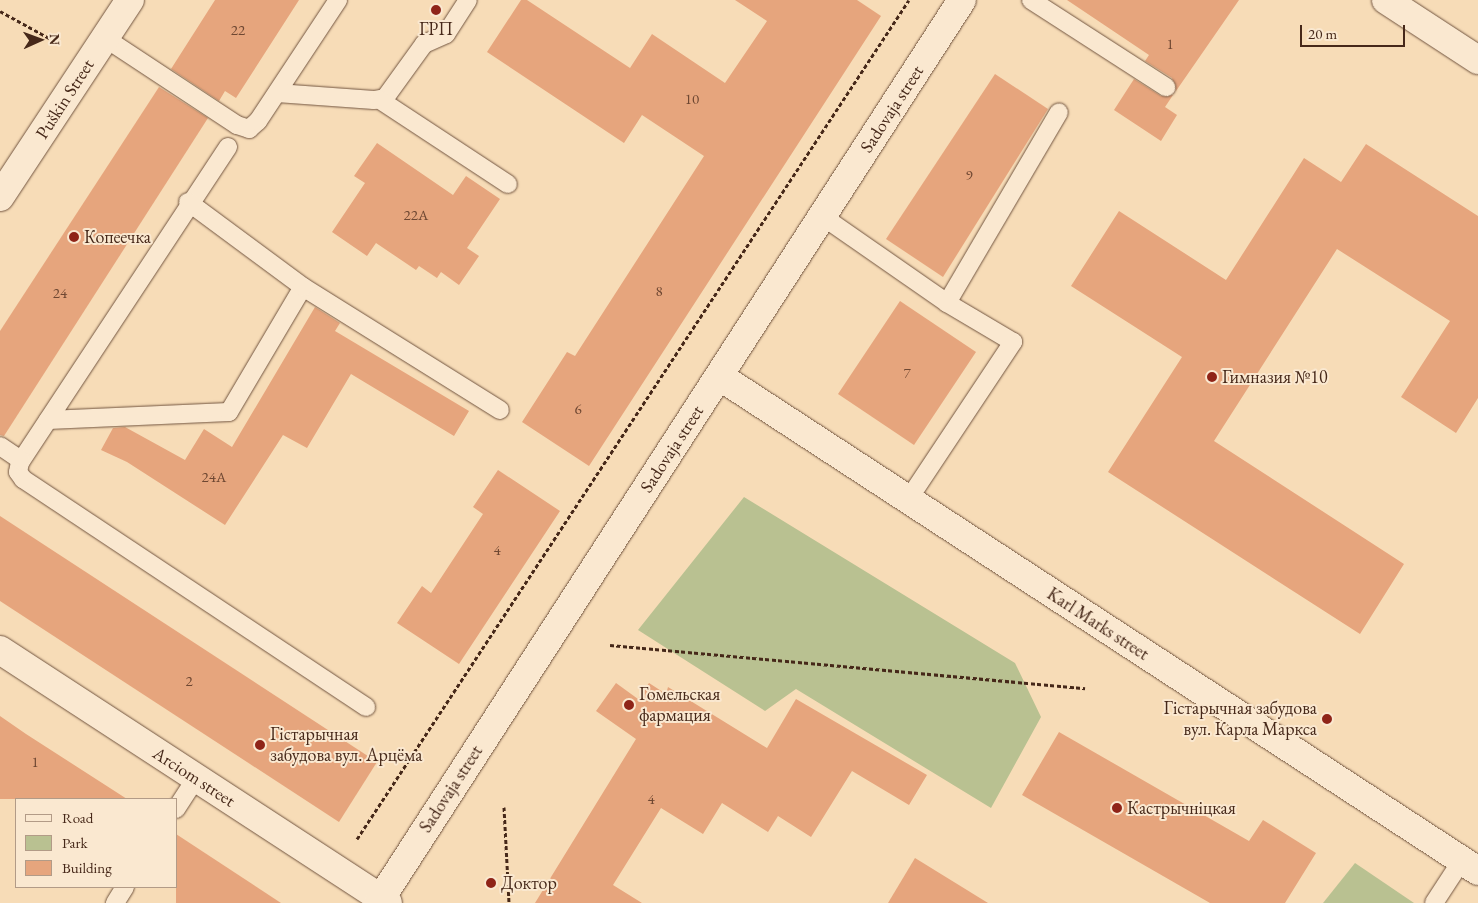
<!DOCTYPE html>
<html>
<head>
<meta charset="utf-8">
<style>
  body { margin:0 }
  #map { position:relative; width:1478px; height:903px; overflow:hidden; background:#f7dcb7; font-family:"EB Garamond",serif }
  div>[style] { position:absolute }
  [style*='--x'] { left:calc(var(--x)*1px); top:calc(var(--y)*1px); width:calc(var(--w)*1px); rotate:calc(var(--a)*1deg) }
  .green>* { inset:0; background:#b9c191 }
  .building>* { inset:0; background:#e6a57d }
  .path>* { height:3px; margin-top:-1.5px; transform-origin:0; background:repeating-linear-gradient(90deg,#462819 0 4px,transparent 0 6.5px) }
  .roads { filter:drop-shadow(0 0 1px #725540) drop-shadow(0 0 1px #725540) }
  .lane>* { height:18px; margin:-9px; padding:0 9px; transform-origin:9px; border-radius:9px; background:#fae8d0 }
  .street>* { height:28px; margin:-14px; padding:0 14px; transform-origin:14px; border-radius:14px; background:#fae8d0 }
  .secondary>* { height:28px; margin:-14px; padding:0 14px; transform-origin:14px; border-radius:14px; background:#fae8d0 }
  .dots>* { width:14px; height:14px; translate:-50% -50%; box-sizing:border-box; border:2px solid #fae8d0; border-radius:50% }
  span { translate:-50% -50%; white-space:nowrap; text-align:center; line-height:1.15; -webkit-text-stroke:4px #fae8d0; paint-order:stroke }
  .number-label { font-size:15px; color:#6e4732 }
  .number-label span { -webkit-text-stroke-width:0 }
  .poi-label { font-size:18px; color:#462819 }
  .left { translate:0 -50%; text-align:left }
  .right { translate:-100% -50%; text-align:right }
  .street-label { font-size:18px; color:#462819 }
  .legend { position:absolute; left:15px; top:798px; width:162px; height:90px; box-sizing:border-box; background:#fae8d0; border:1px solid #b29b87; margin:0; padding:6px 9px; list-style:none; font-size:15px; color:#462819 }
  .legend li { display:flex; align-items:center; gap:10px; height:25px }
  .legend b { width:25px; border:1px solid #b29b87 }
  .north { position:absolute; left:15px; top:15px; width:50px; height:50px; -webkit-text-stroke:4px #fae8d0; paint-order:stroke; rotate:88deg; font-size:14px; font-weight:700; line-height:20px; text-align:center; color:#462819 }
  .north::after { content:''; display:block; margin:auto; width:18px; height:22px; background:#462819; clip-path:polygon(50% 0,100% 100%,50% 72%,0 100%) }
  .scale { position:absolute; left:1300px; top:25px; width:105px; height:22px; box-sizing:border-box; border:2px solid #462819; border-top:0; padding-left:6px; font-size:15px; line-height:18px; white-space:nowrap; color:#462819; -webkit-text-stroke:4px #fae8d0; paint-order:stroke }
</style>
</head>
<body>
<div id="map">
  <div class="green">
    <i style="clip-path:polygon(744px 497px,1015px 663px,1041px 717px,991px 808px,796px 689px,765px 711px,638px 630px)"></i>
    <i style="clip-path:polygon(1355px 863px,1414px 903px,1323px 903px)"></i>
  </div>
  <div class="building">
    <i style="clip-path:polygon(215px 0,299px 0,236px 98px,225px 91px,219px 101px,171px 69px)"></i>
    <i style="clip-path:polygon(521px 0,527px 0,630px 68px,652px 34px,725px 83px,767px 21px,735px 0,857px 0,881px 16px,589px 466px,522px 422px,567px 352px,575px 356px,704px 156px,642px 115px,624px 143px,487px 52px)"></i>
    <i style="clip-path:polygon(1067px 0,1239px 0,1176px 91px,1172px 78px,1145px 61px,1149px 55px)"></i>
    <i style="clip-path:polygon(995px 74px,1048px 109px,943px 277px,886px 239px)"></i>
    <i style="clip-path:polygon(1134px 79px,1161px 96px,1173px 95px,1165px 107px,1177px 115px,1161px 141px,1114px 110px)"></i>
    <i style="clip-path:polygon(159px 87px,208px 118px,4px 436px,0 435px,0 331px)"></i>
    <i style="clip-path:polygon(377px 143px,453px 195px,466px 176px,500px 199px,467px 248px,479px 256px,459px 285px,441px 272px,437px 278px,419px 266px,416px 270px,376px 243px,367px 256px,332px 232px,365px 183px,354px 176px)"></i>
    <i style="clip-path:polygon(1366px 144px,1478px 216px,1478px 398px,1456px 433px,1401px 397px,1450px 321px,1337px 249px,1214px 441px,1404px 564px,1360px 634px,1108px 472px,1182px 357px,1071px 286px,1119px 211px,1226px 280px,1304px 158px,1341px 182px)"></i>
    <i style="clip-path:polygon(900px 301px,976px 352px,914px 445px,838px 394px)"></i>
    <i style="clip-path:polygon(315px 307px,340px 323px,335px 331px,469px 411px,454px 436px,351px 374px,307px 448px,283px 435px,225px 525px,127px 462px,101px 450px,113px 428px,125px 427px,185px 460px,204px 429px,232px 447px)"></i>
    <i style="clip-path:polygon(498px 470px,560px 511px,459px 664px,397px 623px,422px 586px,431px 593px,483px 514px,473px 507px)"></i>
    <i style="clip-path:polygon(0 516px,377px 762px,339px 822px,0 601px)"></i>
    <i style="clip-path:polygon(616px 683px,638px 699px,649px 683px,666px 694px,668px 687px,767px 748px,796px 699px,927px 775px,909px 805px,852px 771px,811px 837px,778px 816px,768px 832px,722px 803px,703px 834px,661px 808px,613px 885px,642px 903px,535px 903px,636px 739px,596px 711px)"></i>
    <i style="clip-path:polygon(0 716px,26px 734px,127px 799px,0 799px)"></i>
    <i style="clip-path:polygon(1059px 732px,1249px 841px,1263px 820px,1316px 853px,1285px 903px,1210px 903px,1022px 795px)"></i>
    <i style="clip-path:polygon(176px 834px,281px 903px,176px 903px)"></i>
    <i style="clip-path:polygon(915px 858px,988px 903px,888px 903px)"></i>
  </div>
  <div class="path">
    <i style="--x:0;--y:11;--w:58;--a:28.8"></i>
    <i style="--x:610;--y:645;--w:477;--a:5.2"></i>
    <i style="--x:504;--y:807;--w:96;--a:87"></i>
    <i style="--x:357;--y:839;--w:1004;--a:-56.66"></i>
  </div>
  <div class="roads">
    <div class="lane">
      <i style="--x:1031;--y:0;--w:161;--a:32.8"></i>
      <i style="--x:105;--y:38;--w:158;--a:33.4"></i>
      <i style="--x:237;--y:125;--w:13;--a:18"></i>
      <i style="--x:249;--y:129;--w:12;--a:-42"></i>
      <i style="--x:258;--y:121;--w:145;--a:-56.5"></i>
      <i style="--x:277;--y:93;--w:97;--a:4.1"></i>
      <i style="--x:374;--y:100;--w:11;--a:-10"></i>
      <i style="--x:385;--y:98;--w:67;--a:-54.2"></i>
      <i style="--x:424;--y:44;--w:24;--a:-24"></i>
      <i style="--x:446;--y:34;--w:40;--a:-57.1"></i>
      <i style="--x:380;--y:100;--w:153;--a:33.3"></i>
      <i style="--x:228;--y:147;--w:377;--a:123.4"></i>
      <i style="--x:20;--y:462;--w:10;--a:101"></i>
      <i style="--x:18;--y:472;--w:9;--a:54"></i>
      <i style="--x:23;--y:479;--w:412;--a:33.6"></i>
      <i style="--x:822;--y:216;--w:152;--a:34.8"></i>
      <i style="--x:947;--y:303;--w:221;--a:-59.6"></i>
      <i style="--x:303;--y:287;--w:232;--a:32"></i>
      <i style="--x:48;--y:420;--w:181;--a:-2.5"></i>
      <i style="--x:229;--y:412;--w:145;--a:-59.4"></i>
      <i style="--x:303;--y:287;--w:143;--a:-143.5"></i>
      <i style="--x:0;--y:446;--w:25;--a:34"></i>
      <i style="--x:908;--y:500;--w:190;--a:-56.4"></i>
      <i style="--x:1013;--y:342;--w:77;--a:-149.4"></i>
      <i style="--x:176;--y:809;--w:37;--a:-57"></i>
      <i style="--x:115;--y:903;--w:19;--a:-58"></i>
      <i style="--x:1434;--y:903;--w:51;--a:-56.9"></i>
    </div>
    <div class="street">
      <i style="--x:719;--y:376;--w:906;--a:33.11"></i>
      <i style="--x:0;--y:650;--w:463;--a:33.1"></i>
      <i style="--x:378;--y:903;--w:1075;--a:-57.11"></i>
    </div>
    <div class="secondary">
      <i style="--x:1386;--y:0;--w:110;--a:33.1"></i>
      <i style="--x:0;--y:197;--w:236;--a:-56.6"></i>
    </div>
  </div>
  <div class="dots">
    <i style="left:436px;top:10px;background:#8f2418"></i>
    <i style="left:74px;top:237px;background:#8f2418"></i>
    <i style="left:1212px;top:377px;background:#8f2418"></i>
    <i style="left:629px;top:705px;background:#8f2418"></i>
    <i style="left:1327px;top:719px;background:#8f2418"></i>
    <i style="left:260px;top:745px;background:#8f2418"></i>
    <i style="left:1117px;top:808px;background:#8f2418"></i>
    <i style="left:491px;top:883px;background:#8f2418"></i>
  </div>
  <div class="number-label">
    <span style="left:238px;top:30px">22</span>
    <span style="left:1170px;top:44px">1</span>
    <span style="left:692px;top:99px">10</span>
    <span style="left:969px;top:175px">9</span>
    <span style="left:416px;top:215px">22А</span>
    <span style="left:659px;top:291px">8</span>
    <span style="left:60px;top:293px">24</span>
    <span style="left:907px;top:373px">7</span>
    <span style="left:578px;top:409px">6</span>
    <span style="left:214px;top:477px">24А</span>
    <span style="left:497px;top:550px">4</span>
    <span style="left:189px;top:681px">2</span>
    <span style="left:35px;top:762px">1</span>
    <span style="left:651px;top:799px">4</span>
  </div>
  <div class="poi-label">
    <span style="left:436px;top:29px">ГРП</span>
    <span class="left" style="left:84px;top:237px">Копеечка</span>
    <span class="left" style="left:1222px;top:377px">Гимназия №10</span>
    <span class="left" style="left:639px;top:705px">Гомельская<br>фармация</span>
    <span class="right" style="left:1317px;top:719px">Гістарычная забудова<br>вул. Карла Маркса</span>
    <span class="left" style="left:270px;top:745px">Гістарычная<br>забудова вул. Арцёма</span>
    <span class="left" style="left:1127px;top:808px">Кастрычніцкая</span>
    <span class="left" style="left:501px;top:883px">Доктор</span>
  </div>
  <div class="street-label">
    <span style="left:65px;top:99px;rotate:-57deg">Puškin Street</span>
    <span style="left:892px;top:109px;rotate:-57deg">Sadovaja street</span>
    <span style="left:672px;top:449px;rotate:-57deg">Sadovaja street</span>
    <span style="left:1098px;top:624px;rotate:33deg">Karl Marks street</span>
    <span style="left:194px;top:777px;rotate:33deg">Arciom street</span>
    <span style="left:451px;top:789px;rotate:-57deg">Sadovaja street</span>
  </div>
  <ul class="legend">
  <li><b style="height:6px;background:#fae8d0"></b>Road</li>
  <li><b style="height:14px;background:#b9c191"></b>Park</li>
  <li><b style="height:14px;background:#e6a57d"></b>Building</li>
  </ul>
  <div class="north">N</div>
  <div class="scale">20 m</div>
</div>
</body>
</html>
